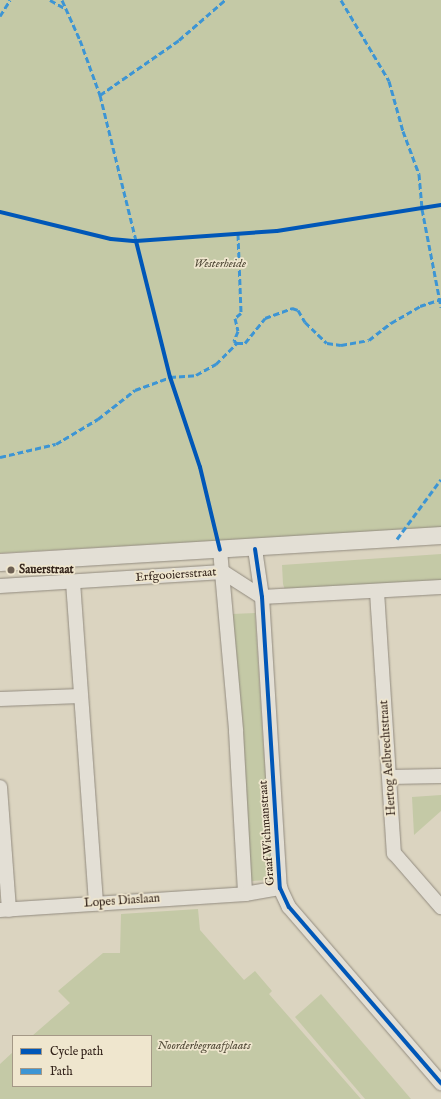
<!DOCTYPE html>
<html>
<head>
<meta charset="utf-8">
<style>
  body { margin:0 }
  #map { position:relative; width:441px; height:1099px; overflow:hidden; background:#dbd4c0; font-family:"IM FELL English",serif }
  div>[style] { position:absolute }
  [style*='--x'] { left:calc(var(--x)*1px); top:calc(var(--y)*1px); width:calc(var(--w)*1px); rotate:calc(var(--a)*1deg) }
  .green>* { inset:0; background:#c4c9a6 }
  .roads { filter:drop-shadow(0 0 1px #928b7f) drop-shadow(0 0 1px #928b7f) }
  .minor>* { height:14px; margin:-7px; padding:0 7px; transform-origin:7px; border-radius:7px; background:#e3dfd5 }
  .tertiary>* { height:17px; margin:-8.5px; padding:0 8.5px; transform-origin:8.5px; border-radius:8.5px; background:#e3dfd5 }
  .quiet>* { height:3px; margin-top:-1.5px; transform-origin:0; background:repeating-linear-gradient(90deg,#3d95d4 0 6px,transparent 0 9px) }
  .cycleway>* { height:4px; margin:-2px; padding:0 2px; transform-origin:2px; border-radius:2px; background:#0057b8 }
  .dots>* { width:11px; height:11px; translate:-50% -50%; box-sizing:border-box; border:2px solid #efe6ce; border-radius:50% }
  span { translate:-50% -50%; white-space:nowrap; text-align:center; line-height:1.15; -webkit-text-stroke:3.5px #efe6ce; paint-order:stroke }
  .park-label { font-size:12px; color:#524a38; font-style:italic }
  .poi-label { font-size:12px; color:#33231a; font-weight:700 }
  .left { translate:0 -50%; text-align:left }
  .street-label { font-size:12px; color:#33231a }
  .legend { position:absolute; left:12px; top:1035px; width:140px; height:52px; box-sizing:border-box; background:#efe6ce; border:1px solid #a49886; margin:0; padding:5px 7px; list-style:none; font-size:12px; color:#33231a }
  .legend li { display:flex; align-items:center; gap:8px; height:20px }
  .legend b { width:20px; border:1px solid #a49886 }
</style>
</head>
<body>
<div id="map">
  <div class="green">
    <i style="clip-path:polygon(0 0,441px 0,441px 528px,0 553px)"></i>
    <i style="clip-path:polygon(441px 554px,441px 581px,285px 590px,283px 584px,282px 565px)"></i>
    <i style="clip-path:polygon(255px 613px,263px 741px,274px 880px,250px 881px,232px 614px)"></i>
    <i style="clip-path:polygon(441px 795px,441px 811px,414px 835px,412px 797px)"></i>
    <i style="clip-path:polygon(198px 909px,200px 930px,244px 980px,255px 971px,272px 991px,269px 994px,361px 1099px,0 1099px,0 1064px,13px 1052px,13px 1086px,151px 1086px,151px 1036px,32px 1036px,70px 1003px,58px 991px,103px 953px,120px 953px,121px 914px)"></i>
    <i style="clip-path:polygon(321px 994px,411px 1099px,365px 1099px,295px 1017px)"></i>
  </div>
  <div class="roads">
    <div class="minor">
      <i style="--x:255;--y:549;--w:49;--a:81.7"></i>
      <i style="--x:262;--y:597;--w:292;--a:86.5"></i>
      <i style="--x:280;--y:888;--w:21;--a:65"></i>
      <i style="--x:289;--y:907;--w:233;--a:49.2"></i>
      <i style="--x:220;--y:550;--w:182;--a:84.9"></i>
      <i style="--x:236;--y:731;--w:163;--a:86.8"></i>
      <i style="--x:73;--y:582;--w:322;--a:85.9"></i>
      <i style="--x:0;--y:586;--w:223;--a:-3.6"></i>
      <i style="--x:223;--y:572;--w:46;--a:32.7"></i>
      <i style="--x:262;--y:597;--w:179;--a:-3.2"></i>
      <i style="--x:377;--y:592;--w:262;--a:86.3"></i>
      <i style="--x:394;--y:853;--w:72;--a:49"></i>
      <i style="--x:0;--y:699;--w:80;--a:-2.1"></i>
      <i style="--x:390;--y:777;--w:51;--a:-1.1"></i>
      <i style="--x:0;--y:787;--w:123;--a:85.8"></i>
      <i style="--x:0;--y:910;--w:246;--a:-3.7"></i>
      <i style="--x:245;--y:894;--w:36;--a:-10"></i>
    </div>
    <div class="tertiary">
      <i style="--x:0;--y:562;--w:442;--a:-3.5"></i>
    </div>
  </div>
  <div class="quiet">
    <i style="--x:50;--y:0;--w:18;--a:29"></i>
    <i style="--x:62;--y:0;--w:44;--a:65.8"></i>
    <i style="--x:80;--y:40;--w:59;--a:70"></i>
    <i style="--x:100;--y:95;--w:150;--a:76.1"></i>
    <i style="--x:341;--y:0;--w:94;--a:59.3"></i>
    <i style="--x:389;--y:81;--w:52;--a:74.4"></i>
    <i style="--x:403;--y:131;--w:46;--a:69.6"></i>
    <i style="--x:419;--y:174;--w:35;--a:85"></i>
    <i style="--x:422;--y:209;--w:100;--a:79"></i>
    <i style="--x:0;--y:16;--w:19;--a:-58"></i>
    <i style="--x:100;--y:95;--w:96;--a:-34.8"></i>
    <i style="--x:179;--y:40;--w:61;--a:-41"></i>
    <i style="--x:238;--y:234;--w:79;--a:87.8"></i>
    <i style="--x:241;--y:313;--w:8;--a:140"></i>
    <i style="--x:235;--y:318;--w:13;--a:77"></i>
    <i style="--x:238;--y:331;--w:11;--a:112"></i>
    <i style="--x:234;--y:341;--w:4;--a:34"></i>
    <i style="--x:237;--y:343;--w:8;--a:0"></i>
    <i style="--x:245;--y:343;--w:32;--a:-51"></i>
    <i style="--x:265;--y:318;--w:29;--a:-20"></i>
    <i style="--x:292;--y:308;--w:6;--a:18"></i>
    <i style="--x:298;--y:310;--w:14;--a:60"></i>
    <i style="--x:305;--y:322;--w:30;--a:44"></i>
    <i style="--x:327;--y:343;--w:14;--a:8"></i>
    <i style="--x:341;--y:345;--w:28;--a:-10"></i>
    <i style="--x:369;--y:340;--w:28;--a:-38"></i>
    <i style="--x:391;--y:323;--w:34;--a:-30"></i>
    <i style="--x:420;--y:306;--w:22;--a:-18"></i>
    <i style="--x:0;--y:457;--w:57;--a:-13.1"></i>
    <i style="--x:56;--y:444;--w:49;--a:-30.8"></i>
    <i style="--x:98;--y:419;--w:47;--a:-38.1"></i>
    <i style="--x:135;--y:390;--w:37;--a:-20"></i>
    <i style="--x:170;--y:377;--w:26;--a:-4"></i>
    <i style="--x:196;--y:375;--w:23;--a:-29"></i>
    <i style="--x:216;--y:364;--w:30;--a:-45"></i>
    <i style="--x:397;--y:539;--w:74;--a:-53.7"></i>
  </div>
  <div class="cycleway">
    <i style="--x:0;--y:212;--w:114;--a:13.7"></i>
    <i style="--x:111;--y:239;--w:25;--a:5"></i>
    <i style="--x:136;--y:241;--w:141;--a:-4.1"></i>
    <i style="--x:277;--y:231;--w:166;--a:-9"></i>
    <i style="--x:136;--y:241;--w:140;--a:76"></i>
    <i style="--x:170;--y:377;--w:95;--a:71.6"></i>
    <i style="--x:200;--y:467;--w:85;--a:76.5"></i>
    <i style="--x:255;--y:549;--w:49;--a:81.7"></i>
    <i style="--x:262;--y:597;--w:292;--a:86.5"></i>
    <i style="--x:280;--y:888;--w:21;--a:65"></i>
    <i style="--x:289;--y:907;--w:233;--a:49.2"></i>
  </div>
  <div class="dots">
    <i style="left:11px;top:570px;background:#6e6154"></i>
  </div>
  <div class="park-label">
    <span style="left:220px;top:264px">Westerheide</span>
    <span style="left:204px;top:1046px">Noorderbegraafplaats</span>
  </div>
  <div class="poi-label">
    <span class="left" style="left:19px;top:570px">Sauerstraat</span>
  </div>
  <div class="street-label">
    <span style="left:176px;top:575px;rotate:-4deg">Erfgooiersstraat</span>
    <span style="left:388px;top:758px;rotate:-94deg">Hertog Aelbrechtstraat</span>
    <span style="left:267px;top:833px;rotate:-94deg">Graaf Wichmanstraat</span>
    <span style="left:122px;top:901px;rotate:-4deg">Lopes Diaslaan</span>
  </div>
  <ul class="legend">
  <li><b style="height:5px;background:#0057b8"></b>Cycle path</li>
  <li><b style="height:5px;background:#3d95d4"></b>Path</li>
  </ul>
</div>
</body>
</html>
